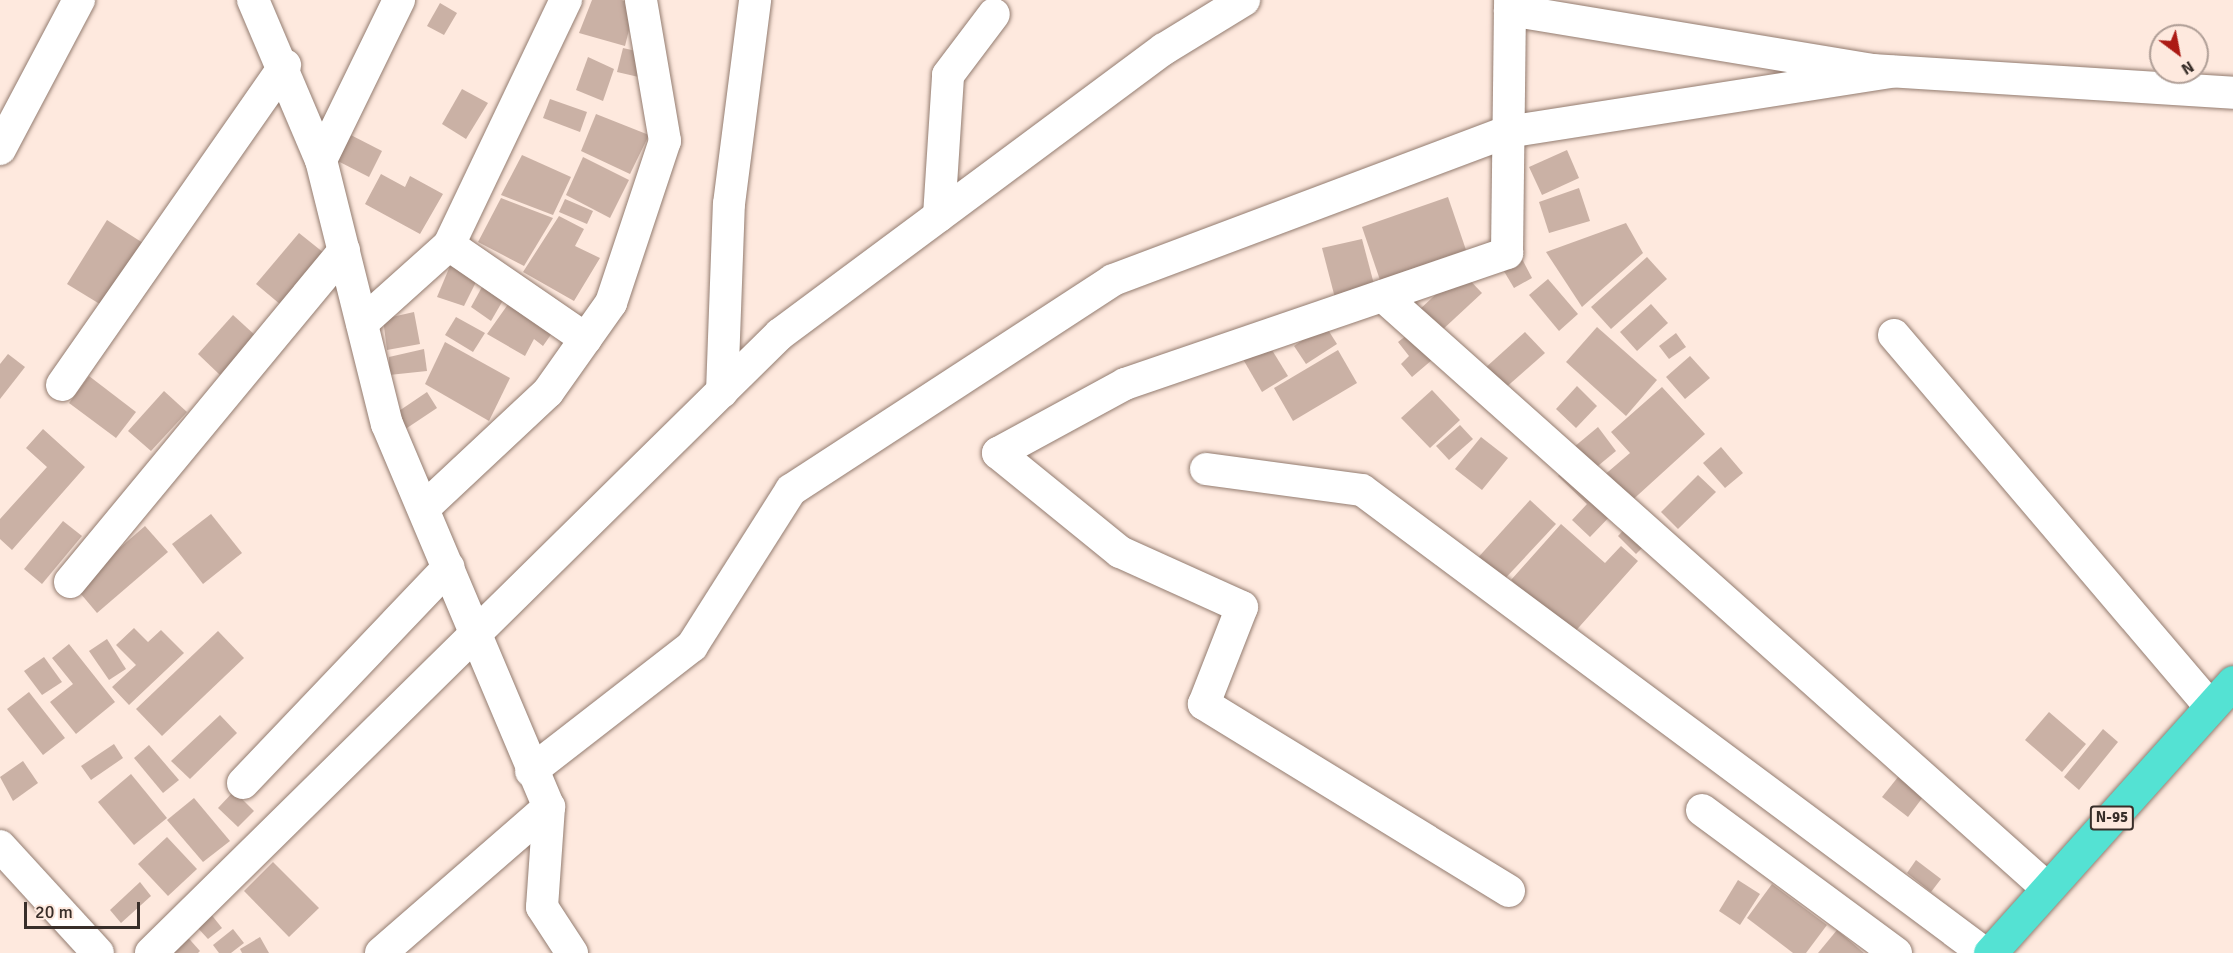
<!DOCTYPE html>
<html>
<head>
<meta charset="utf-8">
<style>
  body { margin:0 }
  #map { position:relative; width:2233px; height:953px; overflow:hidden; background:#fee9de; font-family:Signika,sans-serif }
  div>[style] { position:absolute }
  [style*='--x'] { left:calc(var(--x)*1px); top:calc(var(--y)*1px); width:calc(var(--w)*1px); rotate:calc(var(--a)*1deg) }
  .building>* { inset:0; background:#cab1a5 }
  .roads { filter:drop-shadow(0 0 2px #937c70) drop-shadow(0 0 2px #937c70) }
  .minor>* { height:32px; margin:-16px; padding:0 16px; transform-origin:16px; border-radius:16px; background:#fff }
  .trunk>* { height:33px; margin:-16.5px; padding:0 16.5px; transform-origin:16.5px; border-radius:16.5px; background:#54e2d3 }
  span { translate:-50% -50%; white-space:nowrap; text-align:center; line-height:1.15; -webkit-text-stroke:4.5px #fee9de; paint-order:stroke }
  .shield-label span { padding:2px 4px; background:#fee9de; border:2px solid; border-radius:4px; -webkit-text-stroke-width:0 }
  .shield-label { font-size:15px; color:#382e29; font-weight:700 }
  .north { position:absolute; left:2149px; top:24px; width:60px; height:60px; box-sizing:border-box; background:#fee9de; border:2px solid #af9e96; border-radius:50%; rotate:148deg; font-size:16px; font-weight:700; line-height:24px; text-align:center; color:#382e29 }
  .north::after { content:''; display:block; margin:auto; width:21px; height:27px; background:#ac1b15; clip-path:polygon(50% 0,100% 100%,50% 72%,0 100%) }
  .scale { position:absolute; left:24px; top:902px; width:116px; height:27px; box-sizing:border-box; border:3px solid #382e29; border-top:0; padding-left:8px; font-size:18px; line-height:21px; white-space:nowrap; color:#382e29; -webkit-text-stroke:4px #fee9de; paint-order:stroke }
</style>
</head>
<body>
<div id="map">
  <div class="building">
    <i style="clip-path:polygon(592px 0,622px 0,635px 6px,625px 46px,579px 33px)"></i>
    <i style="clip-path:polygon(440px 3px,457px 13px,444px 35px,427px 26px)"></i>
    <i style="clip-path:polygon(623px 48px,649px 54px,643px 78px,617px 72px)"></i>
    <i style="clip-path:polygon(588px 57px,614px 69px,603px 101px,576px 90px)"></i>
    <i style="clip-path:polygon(462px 89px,488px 103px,466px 139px,442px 124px)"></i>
    <i style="clip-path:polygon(550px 99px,587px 112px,580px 132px,543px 118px)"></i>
    <i style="clip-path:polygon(596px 114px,649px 135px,630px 174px,581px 151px)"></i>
    <i style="clip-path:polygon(343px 131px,382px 151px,369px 177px,330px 157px)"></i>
    <i style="clip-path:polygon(1567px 150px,1579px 178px,1542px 195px,1529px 167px)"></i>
    <i style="clip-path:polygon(522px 155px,571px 177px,553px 215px,501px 195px)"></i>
    <i style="clip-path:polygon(583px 157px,629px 180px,610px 218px,566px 195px)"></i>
    <i style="clip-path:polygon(381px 174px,405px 187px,410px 176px,443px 194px,420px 234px,365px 204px)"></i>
    <i style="clip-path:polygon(1579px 188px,1590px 221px,1549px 233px,1539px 202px)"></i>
    <i style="clip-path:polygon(1448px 197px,1466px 250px,1380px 280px,1362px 227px)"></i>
    <i style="clip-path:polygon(501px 198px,553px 218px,524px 266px,478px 242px)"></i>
    <i style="clip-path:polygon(565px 199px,593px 211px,587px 224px,559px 212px)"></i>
    <i style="clip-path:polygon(559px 216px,584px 229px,575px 246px,600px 258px,574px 301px,523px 272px)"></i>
    <i style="clip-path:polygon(107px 220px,143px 243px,103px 306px,67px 284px)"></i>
    <i style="clip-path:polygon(1626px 223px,1643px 253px,1582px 307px,1546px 252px)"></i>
    <i style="clip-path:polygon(299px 233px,324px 253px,281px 305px,256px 284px)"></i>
    <i style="clip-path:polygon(1362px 239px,1375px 288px,1335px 298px,1322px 248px)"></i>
    <i style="clip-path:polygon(1521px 257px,1532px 278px,1514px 288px,1502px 268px)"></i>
    <i style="clip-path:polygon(1647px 257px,1667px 279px,1611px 329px,1591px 307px)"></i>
    <i style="clip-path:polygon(450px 266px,478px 278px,464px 306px,437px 297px)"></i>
    <i style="clip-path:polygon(1461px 271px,1482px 293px,1440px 332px,1419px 310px)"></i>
    <i style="clip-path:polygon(488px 276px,509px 290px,491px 321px,471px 307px)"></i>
    <i style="clip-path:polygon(1548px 279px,1578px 314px,1559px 331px,1529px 295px)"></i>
    <i style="clip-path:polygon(516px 293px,559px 323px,543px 346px,534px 339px,525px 356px,487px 334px)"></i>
    <i style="clip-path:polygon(1651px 304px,1668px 323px,1637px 351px,1620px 332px)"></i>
    <i style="clip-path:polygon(414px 312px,420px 344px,387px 350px,383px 319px)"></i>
    <i style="clip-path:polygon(233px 315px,256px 336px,220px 375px,198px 354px)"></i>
    <i style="clip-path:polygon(456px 317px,485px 333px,473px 352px,445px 335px)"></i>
    <i style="clip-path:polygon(1325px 325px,1337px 344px,1306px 364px,1294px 346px)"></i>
    <i style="clip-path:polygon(1597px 327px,1657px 380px,1626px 416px,1566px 362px)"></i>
    <i style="clip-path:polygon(1525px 332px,1545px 353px,1503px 390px,1484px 369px)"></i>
    <i style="clip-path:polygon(1676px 333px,1686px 347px,1669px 359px,1659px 346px)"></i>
    <i style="clip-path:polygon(1407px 335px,1439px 354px,1412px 377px,1401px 364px,1409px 356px,1398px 342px)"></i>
    <i style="clip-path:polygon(445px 342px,510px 378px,489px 421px,425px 384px)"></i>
    <i style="clip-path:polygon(424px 349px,427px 371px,389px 375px,389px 357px)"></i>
    <i style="clip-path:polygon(1272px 350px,1288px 376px,1262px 392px,1240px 354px)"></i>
    <i style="clip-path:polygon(1338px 350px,1357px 383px,1293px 421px,1274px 388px)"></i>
    <i style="clip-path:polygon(8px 354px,25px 367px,0 399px,0 364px)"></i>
    <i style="clip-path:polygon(1690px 356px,1710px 378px,1685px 399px,1666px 377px)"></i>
    <i style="clip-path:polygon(89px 376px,136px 412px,116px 438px,69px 403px)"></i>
    <i style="clip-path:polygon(1577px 386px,1597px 406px,1576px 428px,1556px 409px)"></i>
    <i style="clip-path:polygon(1662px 387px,1705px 434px,1627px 505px,1602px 477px,1630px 453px,1611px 432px)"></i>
    <i style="clip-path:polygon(1432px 390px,1460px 420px,1430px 448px,1401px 418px)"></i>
    <i style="clip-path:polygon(164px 391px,187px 412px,151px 451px,128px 431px)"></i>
    <i style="clip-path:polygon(427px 392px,437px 408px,404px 430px,393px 415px)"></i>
    <i style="clip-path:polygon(1460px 425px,1473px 439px,1449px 460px,1436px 446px)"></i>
    <i style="clip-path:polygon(1598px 427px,1616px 451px,1593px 470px,1574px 447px)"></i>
    <i style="clip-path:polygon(43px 429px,85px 467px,12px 550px,0 539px,0 519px,47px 467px,26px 448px)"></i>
    <i style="clip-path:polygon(1481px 437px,1508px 458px,1482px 490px,1455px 469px)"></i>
    <i style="clip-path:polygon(1721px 447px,1743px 473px,1725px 488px,1703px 463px)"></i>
    <i style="clip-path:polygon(1568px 465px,1616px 510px,1590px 537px,1572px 520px,1587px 504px,1558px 476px)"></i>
    <i style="clip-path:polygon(1698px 475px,1716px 492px,1678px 529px,1661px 512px)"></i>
    <i style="clip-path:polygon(1530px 500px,1556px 524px,1500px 584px,1475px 561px)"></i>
    <i style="clip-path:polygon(211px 514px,242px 553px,203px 584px,172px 544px)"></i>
    <i style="clip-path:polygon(63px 521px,82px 536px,42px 584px,24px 569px)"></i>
    <i style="clip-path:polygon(1632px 521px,1651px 539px,1636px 554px,1618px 536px)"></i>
    <i style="clip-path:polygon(1561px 524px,1605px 563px,1621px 546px,1638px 561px,1572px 635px,1511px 580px)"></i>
    <i style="clip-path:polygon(145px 526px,168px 552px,97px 613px,75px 587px)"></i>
    <i style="clip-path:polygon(134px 628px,148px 642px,161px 630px,184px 653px,129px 705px,112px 687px,136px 665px,116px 645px)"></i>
    <i style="clip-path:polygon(218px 631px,244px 658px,162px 736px,136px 709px)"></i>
    <i style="clip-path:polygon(107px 639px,126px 669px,109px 680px,89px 651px)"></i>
    <i style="clip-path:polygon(69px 644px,115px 702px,76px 734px,50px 702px,73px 684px,52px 658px)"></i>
    <i style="clip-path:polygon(44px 657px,62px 682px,42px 695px,24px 671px)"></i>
    <i style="clip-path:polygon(29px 692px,65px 738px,43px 755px,7px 709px)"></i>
    <i style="clip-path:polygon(2049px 712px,2086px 744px,2062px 772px,2025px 740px)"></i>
    <i style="clip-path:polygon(220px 715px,237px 733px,190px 779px,171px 761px)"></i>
    <i style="clip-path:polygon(2103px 729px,2118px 742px,2079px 790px,2064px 777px)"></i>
    <i style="clip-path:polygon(114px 744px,123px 758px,91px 780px,81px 766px)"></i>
    <i style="clip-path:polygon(149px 745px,179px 780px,163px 793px,134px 758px)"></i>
    <i style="clip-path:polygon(23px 761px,38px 783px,13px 801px,0 777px)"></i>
    <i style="clip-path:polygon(1910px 762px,1935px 781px,1908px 817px,1882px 797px)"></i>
    <i style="clip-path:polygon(131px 774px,167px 818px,134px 845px,98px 802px)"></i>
    <i style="clip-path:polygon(234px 791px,254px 811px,238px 827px,218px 808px)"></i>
    <i style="clip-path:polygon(194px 798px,230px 841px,203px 862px,167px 820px)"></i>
    <i style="clip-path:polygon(167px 837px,197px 869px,168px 896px,138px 864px)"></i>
    <i style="clip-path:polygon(1916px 860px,1941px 879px,1931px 892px,1907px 873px)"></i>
    <i style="clip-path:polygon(273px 862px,319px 908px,289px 937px,244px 891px)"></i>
    <i style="clip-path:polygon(1738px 880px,1760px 894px,1740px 925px,1719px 911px)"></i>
    <i style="clip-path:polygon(140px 882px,151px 896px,121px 923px,110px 910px)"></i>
    <i style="clip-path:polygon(1772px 884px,1827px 925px,1806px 953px,1793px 953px,1747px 918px)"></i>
    <i style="clip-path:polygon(210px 913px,222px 928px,208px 939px,196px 926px)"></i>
    <i style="clip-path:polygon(233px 929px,244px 943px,231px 953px,219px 953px,213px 945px)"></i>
    <i style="clip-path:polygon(1837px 930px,1864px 953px,1818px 953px)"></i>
    <i style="clip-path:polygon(183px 932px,200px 951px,198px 953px,175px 953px,168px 946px)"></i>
    <i style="clip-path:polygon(260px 937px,269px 953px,242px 953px,240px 949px)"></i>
  </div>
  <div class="roads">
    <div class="minor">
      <i style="--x:253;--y:0;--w:174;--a:67"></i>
      <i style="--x:321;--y:160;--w:272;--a:76"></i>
      <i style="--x:387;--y:424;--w:416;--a:67.1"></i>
      <i style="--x:549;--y:807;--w:100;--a:94"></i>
      <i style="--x:542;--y:907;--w:55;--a:56.9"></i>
      <i style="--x:1510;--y:10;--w:367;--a:9.4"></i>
      <i style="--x:1872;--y:70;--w:362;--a:3.6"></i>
      <i style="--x:0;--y:149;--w:169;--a:-62.1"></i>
      <i style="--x:321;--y:160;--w:178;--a:-64"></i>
      <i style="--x:939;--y:216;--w:141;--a:-86.3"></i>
      <i style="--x:948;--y:75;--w:76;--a:-53"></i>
      <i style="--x:449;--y:245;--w:166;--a:34.5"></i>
      <i style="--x:1383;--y:296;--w:891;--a:41.72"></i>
      <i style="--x:362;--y:323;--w:117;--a:-41.9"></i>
      <i style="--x:449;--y:245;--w:272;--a:-64.5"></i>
      <i style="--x:1894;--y:335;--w:489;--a:49.6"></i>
      <i style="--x:62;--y:385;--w:390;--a:-55.1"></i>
      <i style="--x:722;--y:392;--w:188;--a:-87.9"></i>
      <i style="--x:729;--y:204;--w:206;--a:-82.7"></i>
      <i style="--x:1206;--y:469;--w:157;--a:7.7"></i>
      <i style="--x:1362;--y:490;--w:775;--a:36.66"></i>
      <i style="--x:424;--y:508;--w:170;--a:-43.1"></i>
      <i style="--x:548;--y:392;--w:109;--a:-54.7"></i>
      <i style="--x:611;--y:303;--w:171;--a:-71.6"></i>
      <i style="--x:665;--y:141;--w:143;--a:-99.7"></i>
      <i style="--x:70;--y:582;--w:430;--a:-50.4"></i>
      <i style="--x:531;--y:771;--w:204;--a:-37.8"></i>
      <i style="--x:692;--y:646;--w:185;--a:-57.6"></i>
      <i style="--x:791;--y:490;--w:384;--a:-33.1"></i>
      <i style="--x:1113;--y:280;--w:421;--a:-20.6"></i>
      <i style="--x:1507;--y:132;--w:390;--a:-8.9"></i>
      <i style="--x:243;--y:783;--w:298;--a:-46.4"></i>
      <i style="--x:1702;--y:810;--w:241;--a:36.4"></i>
      <i style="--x:0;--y:846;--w:145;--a:47.5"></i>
      <i style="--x:1509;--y:891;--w:358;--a:-148.5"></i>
      <i style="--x:1204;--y:704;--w:104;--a:-68.6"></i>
      <i style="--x:1242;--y:607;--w:134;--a:-155.7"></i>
      <i style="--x:1120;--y:552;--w:157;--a:-140.9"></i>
      <i style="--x:998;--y:453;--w:145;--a:-28.5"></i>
      <i style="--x:1125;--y:384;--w:404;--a:-18.9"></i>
      <i style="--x:1507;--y:253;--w:253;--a:-89.3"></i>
      <i style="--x:151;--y:953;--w:882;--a:-44.54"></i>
      <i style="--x:780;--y:334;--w:478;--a:-36.6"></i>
      <i style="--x:1164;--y:49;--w:94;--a:-31.5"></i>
      <i style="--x:381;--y:953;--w:223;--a:-41"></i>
    </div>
    <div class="trunk">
      <i style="--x:1990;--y:953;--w:364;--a:-48.1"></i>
    </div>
  </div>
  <div class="shield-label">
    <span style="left:2112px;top:818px">N-95</span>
  </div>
  <div class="north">N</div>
  <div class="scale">20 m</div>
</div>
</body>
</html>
